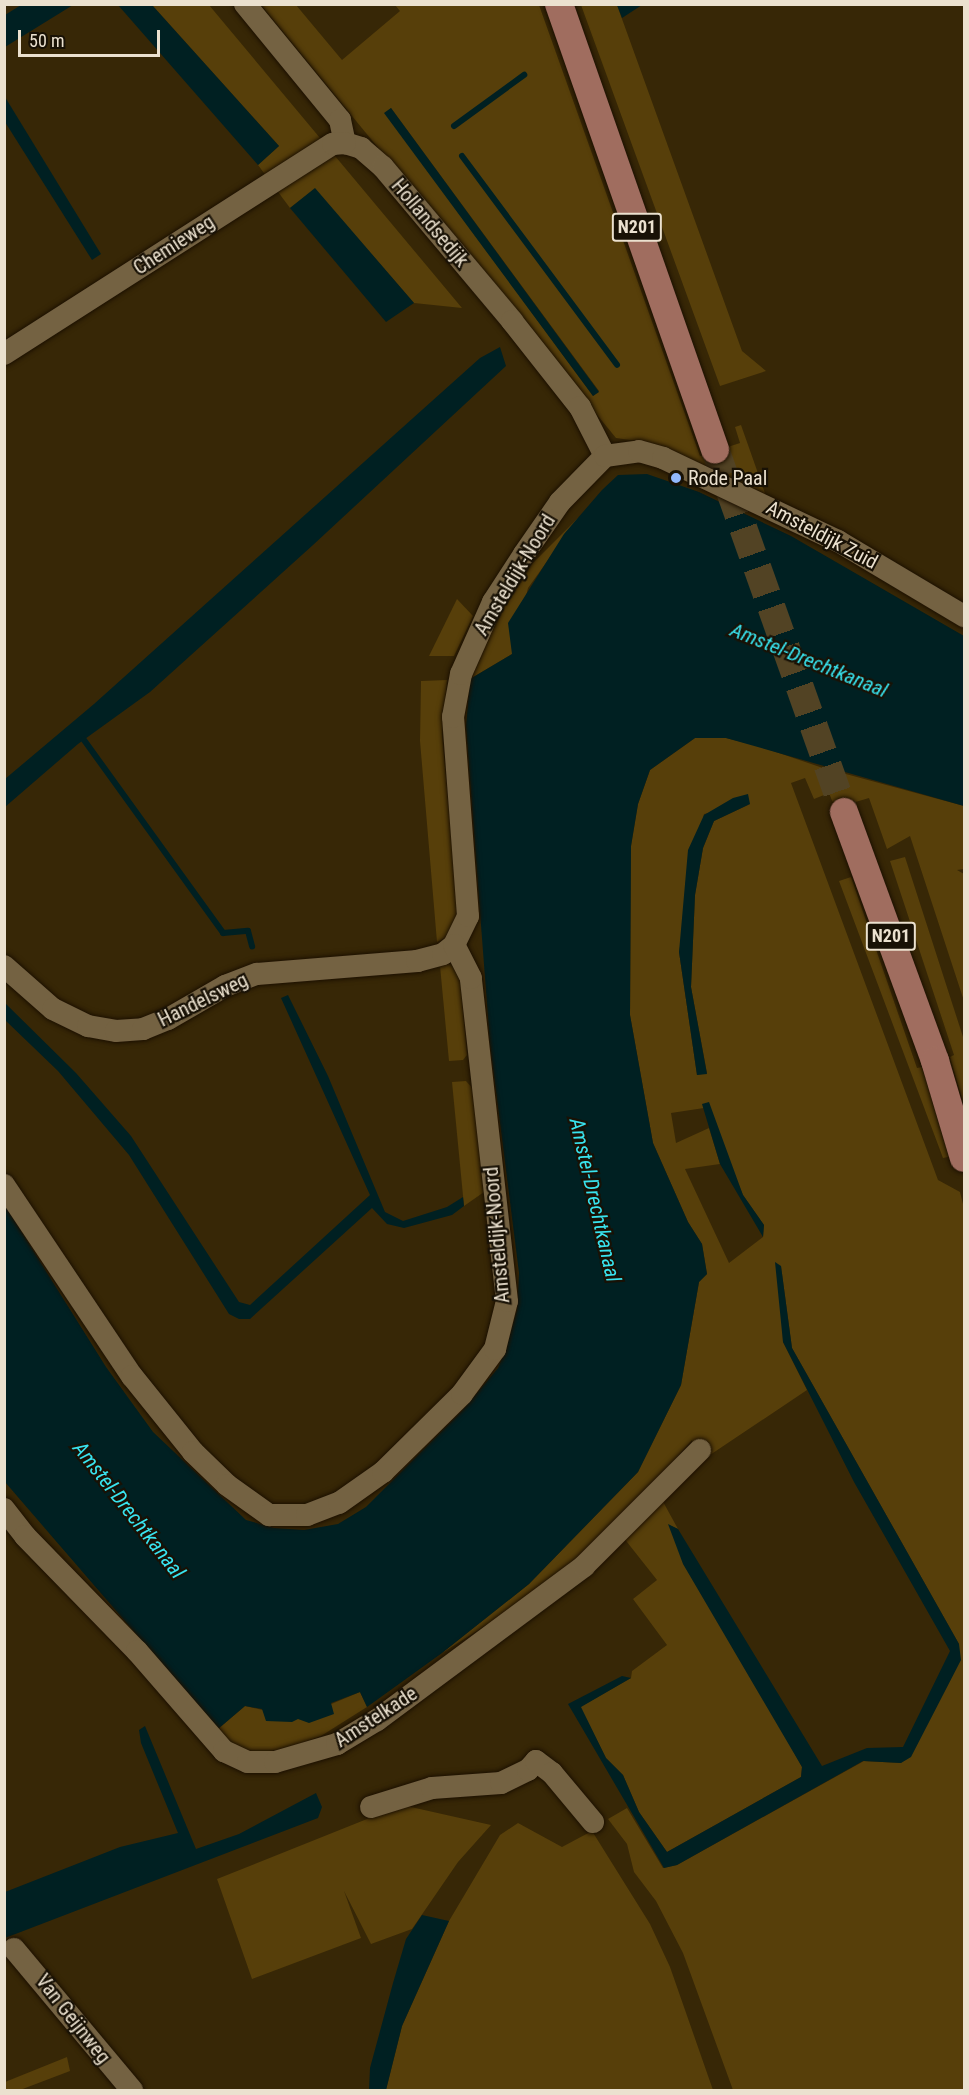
<!DOCTYPE html>
<html>
<head>
<meta charset="utf-8">
<style>
  body { margin:0 }
  #map { position:relative; width:969px; height:2095px; overflow:hidden; background:#372706; font-family:"Roboto Condensed",sans-serif }
  div>[style] { position:absolute }
  [style*='--x'] { left:calc(var(--x)*1px); top:calc(var(--y)*1px); width:calc(var(--w)*1px); rotate:calc(var(--a)*1deg) }
  .green>* { inset:0; background:#573f0a }
  .water>* { inset:0; background:#002022 }
  .stream>* { height:6px; margin:-3px; padding:0 3px; transform-origin:3px; border-radius:3px; background:#002022 }
  .major-tunnel>* { height:28px; margin-top:-14px; transform-origin:0; background:repeating-linear-gradient(90deg,#524324 0 28px,transparent 0 42px) }
  .roads { filter:drop-shadow(0 0 2px #1c1000) drop-shadow(0 0 2px #1c1000) }
  .minor>* { height:22px; margin:-11px; padding:0 11px; transform-origin:11px; border-radius:11px; background:#746242 }
  .major>* { height:28px; margin:-14px; padding:0 14px; transform-origin:14px; border-radius:14px; background:#a06d5f }
  .dots>* { width:16px; height:16px; translate:-50% -50%; box-sizing:border-box; border:3px solid #181105; border-radius:50% }
  span { translate:-50% -50%; white-space:nowrap; text-align:center; line-height:1.15; -webkit-text-stroke:4.5px #181105; paint-order:stroke }
  .shield-label span { padding:2px 4px; background:#181105; border:2px solid; border-radius:4px; -webkit-text-stroke-width:0 }
  .shield-label { font-size:18px; color:#ebe1cf; font-weight:700 }
  .street-label { font-size:20px; color:#ebe1cf }
  .poi-label { font-size:20px; color:#ebe1cf }
  .left { translate:0 -50%; text-align:left }
  .water-label { font-size:21px; color:#38e3ee; font-style:italic }
  .frame { position:absolute; inset:0; border:6px solid #ebe1cf; pointer-events:none }
  .scale { position:absolute; left:18px; top:30px; width:142px; height:27px; box-sizing:border-box; border:3px solid #ebe1cf; border-top:0; padding-left:8px; font-size:18px; line-height:21px; white-space:nowrap; color:#ebe1cf; -webkit-text-stroke:4px #181105; paint-order:stroke }
</style>
</head>
<body>
<div id="map">
  <div class="green">
    <i style="clip-path:polygon(152px 5px,209px 5px,462px 308px,414px 303px,315px 189px,290px 208px,258px 165px,279px 146px)"></i>
    <i style="clip-path:polygon(evenodd,261px 5px,296px 5px,342px 60px,400px 11px,395px 5px,539px 5px,700px 456px,740px 443px,735px 427px,741px 425px,766px 496px,637px 441px,616px 438px,261px 5px,391px 108px,599px 391px,593px 396px,385px 113px,391px 108px)"></i>
    <i style="clip-path:polygon(581px 5px,617px 5px,742px 351px,766px 371px,720px 386px)"></i>
    <i style="clip-path:polygon(579px 517px,528px 588px,512px 654px,470px 679px,494px 618px,520px 576px)"></i>
    <i style="clip-path:polygon(457px 599px,473px 616px,454px 656px,429px 656px)"></i>
    <i style="clip-path:polygon(447px 680px,442px 735px,459px 919px,452px 934px,437px 942px,420px 741px,421px 681px)"></i>
    <i style="clip-path:polygon(evenodd,695px 738px,726px 738px,758px 746px,820px 767px,964px 806px,964px 869px,957px 870px,964px 874px,964px 1001px,910px 836px,887px 849px,869px 798px,835px 808px,829px 793px,814px 799px,805px 778px,791px 783px,938px 1180px,960px 1192px,964px 1208px,964px 2090px,733px 2090px,683px 1953px,656px 1901px,634px 1872px,627px 1844px,608px 1819px,627px 1808px,663px 1868px,677px 1865px,864px 1761px,901px 1763px,959px 1644px,792px 1348px,781px 1266px,783px 1342px,807px 1390px,695px 1465px,692px 1440px,612px 1531px,510px 1610px,442px 1653px,529px 1584px,638px 1472px,681px 1385px,699px 1282px,707px 1274px,702px 1244px,688px 1222px,653px 1143px,630px 1015px,631px 846px,638px 804px,650px 770px,695px 738px,750px 804px,714px 821px,703px 848px,695px 895px,691px 987px,707px 1073px,697px 1075px,679px 952px,704px 814px,750px 804px,695px 738px,704px 1108px,743px 1195px,764px 1225px,763px 1237px,729px 1263px,685px 1169px,720px 1164px,709px 1128px,676px 1143px,671px 1113px,704px 1108px)"></i>
    <i style="clip-path:polygon(905px 857px,964px 1040px,964px 1105px,950px 1057px,954px 1055px,890px 861px)"></i>
    <i style="clip-path:polygon(851px 877px,917px 1068px,922px 1067px,953px 1156px,943px 1158px,839px 881px)"></i>
    <i style="clip-path:polygon(451px 960px,460px 978px,467px 1055px,463px 1060px,449px 1061px,440px 966px)"></i>
    <i style="clip-path:polygon(466px 1081px,474px 1090px,484px 1192px,464px 1206px,452px 1082px)"></i>
    <i style="clip-path:polygon(661px 1498px,678px 1529px,669px 1525px,802px 1767px,801px 1777px,667px 1852px,639px 1812px,623px 1775px,606px 1758px,580px 1707px,631px 1678px,632px 1671px,667px 1645px,633px 1599px,657px 1580px,623px 1537px)"></i>
    <i style="clip-path:polygon(360px 1692px,367px 1707px,321px 1736px,285px 1749px,253px 1753px,230px 1751px,218px 1729px,245px 1706px,298px 1718px)"></i>
    <i style="clip-path:polygon(402px 1805px,491px 1825px,458px 1862px,412px 1929px,371px 1944px,344px 1891px,361px 1938px,252px 1979px,217px 1879px)"></i>
    <i style="clip-path:polygon(518px 1823px,562px 1847px,592px 1831px,650px 1924px,670px 1967px,713px 2090px,386px 2090px,402px 2026px,449px 1921px,500px 1835px)"></i>
    <i style="clip-path:polygon(67px 2057px,70px 2071px,20px 2090px,5px 2090px,5px 2082px)"></i>
  </div>
  <div class="water">
    <i style="clip-path:polygon(21px 5px,21px 4px,73px 5px,5px 47px,5px 15px)"></i>
    <i style="clip-path:polygon(118px 5px,152px 5px,279px 146px,258px 165px)"></i>
    <i style="clip-path:polygon(617px 5px,617px 4px,642px 5px,622px 18px)"></i>
    <i style="clip-path:polygon(5px 97px,101px 254px,92px 260px,5px 122px)"></i>
    <i style="clip-path:polygon(391px 108px,599px 392px,593px 396px,384px 113px)"></i>
    <i style="clip-path:polygon(315px 188px,414px 303px,386px 322px,290px 208px)"></i>
    <i style="clip-path:polygon(500px 347px,506px 366px,313px 545px,150px 692px,78px 744px,5px 807px,5px 779px,94px 704px,480px 358px)"></i>
    <i style="clip-path:polygon(647px 474px,699px 492px,791px 536px,964px 636px,964px 806px,726px 738px,695px 738px,650px 770px,638px 804px,631px 846px,630px 1015px,653px 1143px,688px 1222px,702px 1244px,707px 1274px,699px 1282px,681px 1385px,638px 1472px,529px 1584px,442px 1653px,367px 1707px,360px 1692px,331px 1703px,334px 1714px,309px 1723px,298px 1719px,292px 1722px,266px 1721px,262px 1709px,245px 1706px,218px 1729px,5px 1482px,4px 1204px,106px 1367px,153px 1432px,246px 1520px,274px 1528px,304px 1530px,338px 1524px,366px 1507px,462px 1411px,498px 1368px,506px 1349px,517px 1310px,519px 1273px,490px 1044px,466px 726px,470px 679px,512px 654px,508px 623px,564px 534px,602px 490px,618px 475px)"></i>
    <i style="clip-path:polygon(748px 794px,750px 804px,714px 821px,703px 848px,695px 895px,691px 987px,707px 1074px,697px 1075px,679px 952px,688px 850px,704px 815px,733px 798px)"></i>
    <i style="clip-path:polygon(288px 995px,328px 1076px,385px 1212px,403px 1221px,447px 1207px,463px 1197px,464px 1206px,452px 1215px,404px 1228px,387px 1224px,372px 1208px,250px 1319px,239px 1319px,229px 1314px,129px 1155px,58px 1071px,5px 1020px,5px 1003px,76px 1073px,131px 1136px,239px 1302px,250px 1305px,370px 1195px,281px 998px)"></i>
    <i style="clip-path:polygon(709px 1102px,743px 1195px,764px 1225px,763px 1237px,720px 1164px,702px 1104px)"></i>
    <i style="clip-path:polygon(775px 1262px,781px 1266px,792px 1348px,959px 1644px,961px 1660px,911px 1757px,901px 1763px,863px 1761px,677px 1865px,664px 1868px,568px 1704px,622px 1676px,631px 1678px,581px 1707px,606px 1758px,623px 1775px,639px 1812px,667px 1852px,801px 1777px,802px 1767px,683px 1564px,668px 1524px,678px 1529px,822px 1766px,867px 1748px,903px 1747px,950px 1651px,854px 1482px,783px 1342px)"></i>
    <i style="clip-path:polygon(145px 1726px,196px 1849px,239px 1834px,316px 1793px,322px 1807px,318px 1818px,5px 1938px,5px 1892px,120px 1847px,178px 1833px,141px 1743px,139px 1730px)"></i>
    <i style="clip-path:polygon(422px 1915px,449px 1921px,402px 2026px,386px 2090px,369px 2090px,370px 2068px,393px 1983px,406px 1939px)"></i>
  </div>
  <div class="stream">
    <i style="--x:454;--y:126;--w:87;--a:-36.1"></i>
    <i style="--x:462;--y:156;--w:260;--a:53.4"></i>
    <i style="--x:84;--y:740;--w:238;--a:54.2"></i>
    <i style="--x:223;--y:933;--w:25;--a:-5"></i>
    <i style="--x:248;--y:931;--w:16;--a:75"></i>
  </div>
  <div class="major-tunnel">
    <i style="--x:715;--y:449;--w:385;--a:70.4"></i>
  </div>
  <div class="roads">
    <div class="minor">
      <i style="--x:245;--y:4;--w:150;--a:50.7"></i>
      <i style="--x:340;--y:120;--w:24;--a:78"></i>
      <i style="--x:345;--y:143;--w:17;--a:17"></i>
      <i style="--x:361;--y:148;--w:29;--a:41"></i>
      <i style="--x:383;--y:167;--w:201;--a:50"></i>
      <i style="--x:512;--y:321;--w:110;--a:51.7"></i>
      <i style="--x:580;--y:407;--w:55;--a:63"></i>
      <i style="--x:4;--y:354;--w:390;--a:-32.6"></i>
      <i style="--x:333;--y:144;--w:12;--a:-5"></i>
      <i style="--x:4;--y:966;--w:65;--a:41.3"></i>
      <i style="--x:53;--y:1009;--w:39;--a:26"></i>
      <i style="--x:88;--y:1026;--w:28;--a:10"></i>
      <i style="--x:116;--y:1031;--w:27;--a:-4"></i>
      <i style="--x:143;--y:1029;--w:27;--a:-22"></i>
      <i style="--x:168;--y:1019;--w:66;--a:-30.1"></i>
      <i style="--x:225;--y:986;--w:34;--a:-21"></i>
      <i style="--x:257;--y:974;--w:161;--a:-4.6"></i>
      <i style="--x:417;--y:961;--w:27;--a:-15"></i>
      <i style="--x:443;--y:954;--w:14;--a:-39"></i>
      <i style="--x:454;--y:945;--w:32;--a:-64"></i>
      <i style="--x:468;--y:916;--w:200;--a:-94.3"></i>
      <i style="--x:453;--y:717;--w:44;--a:-79.5"></i>
      <i style="--x:461;--y:674;--w:79;--a:-66"></i>
      <i style="--x:493;--y:602;--w:57;--a:-57.1"></i>
      <i style="--x:524;--y:554;--w:63;--a:-55.3"></i>
      <i style="--x:560;--y:502;--w:64;--a:-45.6"></i>
      <i style="--x:605;--y:456;--w:34;--a:-8"></i>
      <i style="--x:639;--y:451;--w:25;--a:16"></i>
      <i style="--x:663;--y:458;--w:194;--a:25.4"></i>
      <i style="--x:838;--y:541;--w:147;--a:30.8"></i>
      <i style="--x:4;--y:1185;--w:230;--a:56.2"></i>
      <i style="--x:132;--y:1376;--w:97;--a:51.2"></i>
      <i style="--x:193;--y:1452;--w:47;--a:44.1"></i>
      <i style="--x:227;--y:1485;--w:52;--a:35.5"></i>
      <i style="--x:269;--y:1515;--w:38;--a:0"></i>
      <i style="--x:307;--y:1515;--w:34;--a:-21"></i>
      <i style="--x:339;--y:1503;--w:54;--a:-35.2"></i>
      <i style="--x:383;--y:1472;--w:111;--a:-44.6"></i>
      <i style="--x:462;--y:1394;--w:56;--a:-53.7"></i>
      <i style="--x:495;--y:1349;--w:49;--a:-76"></i>
      <i style="--x:507;--y:1301;--w:325;--a:-96.4"></i>
      <i style="--x:471;--y:978;--w:37;--a:-117"></i>
      <i style="--x:4;--y:1509;--w:34;--a:52"></i>
      <i style="--x:25;--y:1536;--w:161;--a:45.8"></i>
      <i style="--x:137;--y:1651;--w:133;--a:49"></i>
      <i style="--x:224;--y:1751;--w:26;--a:25"></i>
      <i style="--x:248;--y:1762;--w:27;--a:0"></i>
      <i style="--x:275;--y:1762;--w:65;--a:-16.2"></i>
      <i style="--x:337;--y:1744;--w:47;--a:-31"></i>
      <i style="--x:377;--y:1720;--w:258;--a:-36.6"></i>
      <i style="--x:584;--y:1566;--w:164;--a:-45"></i>
      <i style="--x:371;--y:1807;--w:64;--a:-17.3"></i>
      <i style="--x:432;--y:1788;--w:69;--a:-4.1"></i>
      <i style="--x:501;--y:1783;--w:30;--a:-26"></i>
      <i style="--x:528;--y:1770;--w:12;--a:-48"></i>
      <i style="--x:536;--y:1761;--w:20;--a:37"></i>
      <i style="--x:552;--y:1773;--w:64;--a:50.1"></i>
      <i style="--x:14;--y:1949;--w:184;--a:50.1"></i>
    </div>
    <div class="major">
      <i style="--x:559;--y:4;--w:472;--a:70.7"></i>
      <i style="--x:844;--y:812;--w:265;--a:69.9"></i>
      <i style="--x:935;--y:1061;--w:101;--a:73.4"></i>
    </div>
  </div>
  <div class="dots">
    <i style="left:676px;top:478px;background:#91b8fd"></i>
  </div>
  <div class="shield-label">
    <span style="left:637px;top:227px">N201</span>
    <span style="left:891px;top:936px">N201</span>
  </div>
  <div class="street-label">
    <span style="left:430px;top:223px;rotate:50deg">Hollandsedijk</span>
    <span style="left:174px;top:245px;rotate:-33deg">Chemieweg</span>
    <span style="left:822px;top:535px;rotate:28deg">Amsteldijk Zuid</span>
    <span style="left:515px;top:575px;rotate:-59deg">Amsteldijk-Noord</span>
    <span style="left:203px;top:1000px;rotate:-26deg">Handelsweg</span>
    <span style="left:497px;top:1235px;rotate:-95deg">Amsteldijk-Noord</span>
    <span style="left:376px;top:1717px;rotate:-33deg">Amstelkade</span>
    <span style="left:73px;top:2019px;rotate:52deg">Van Geijnweg</span>
  </div>
  <div class="poi-label">
    <span class="left" style="left:688px;top:478px">Rode Paal</span>
  </div>
  <div class="water-label">
    <span style="left:809px;top:660px;rotate:22deg">Amstel-Drechtkanaal</span>
    <span style="left:595px;top:1200px;rotate:77deg">Amstel-Drechtkanaal</span>
    <span style="left:129px;top:1510px;rotate:52deg">Amstel-Drechtkanaal</span>
  </div>
  <div class="frame"></div>
  <div class="scale">50 m</div>
</div>
</body>
</html>
